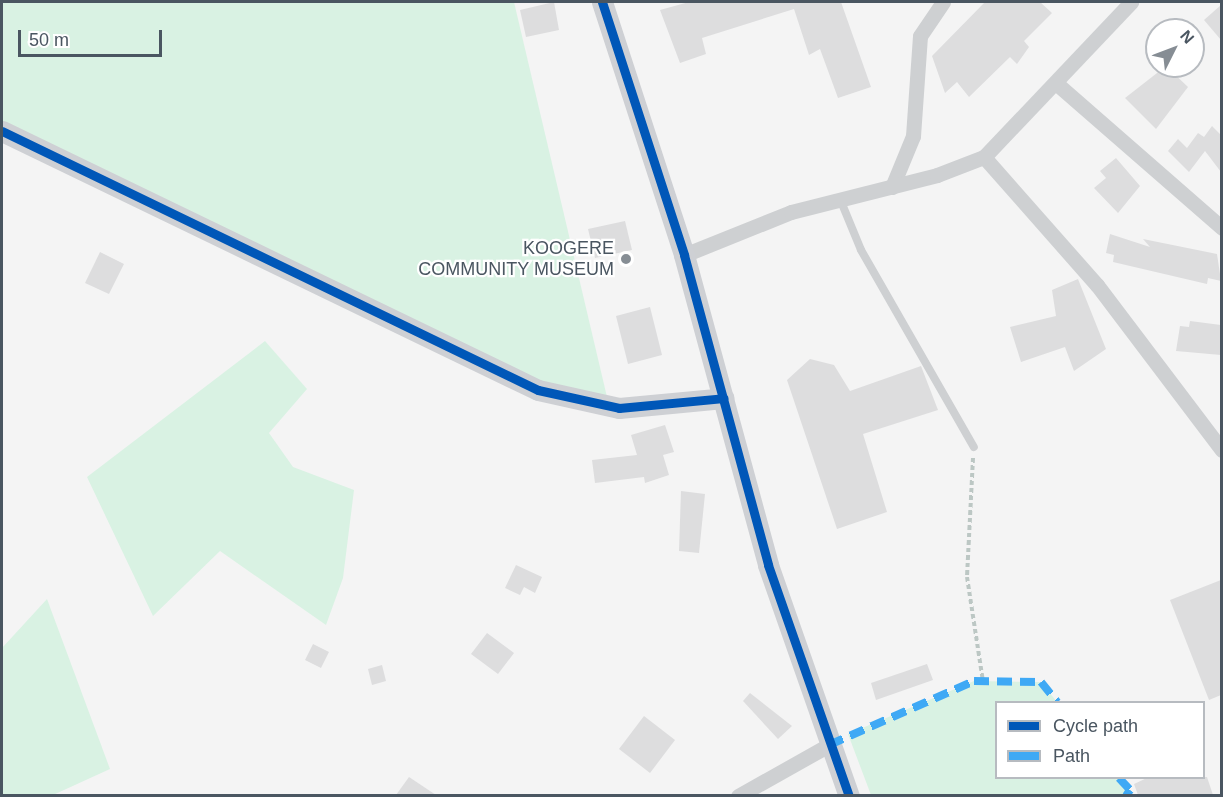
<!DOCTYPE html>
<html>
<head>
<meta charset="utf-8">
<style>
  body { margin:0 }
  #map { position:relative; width:1223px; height:797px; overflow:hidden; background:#f4f4f4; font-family:Helvetica,sans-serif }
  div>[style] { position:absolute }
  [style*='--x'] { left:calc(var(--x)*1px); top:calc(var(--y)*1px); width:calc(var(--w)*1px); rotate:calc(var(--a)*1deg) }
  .green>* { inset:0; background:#d9f2e3 }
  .building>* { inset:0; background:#ddddde }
  .path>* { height:4px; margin-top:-2px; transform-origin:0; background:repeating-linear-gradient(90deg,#bcc7c4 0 4.5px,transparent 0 7.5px) }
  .lane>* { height:8px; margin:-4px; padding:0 4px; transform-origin:4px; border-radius:4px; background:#ced0d2 }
  .street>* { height:15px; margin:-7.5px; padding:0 7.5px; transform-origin:7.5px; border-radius:7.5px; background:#ced0d2 }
  .secondary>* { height:21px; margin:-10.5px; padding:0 10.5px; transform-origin:10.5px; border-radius:10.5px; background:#ced0d4 }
  .quiet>* { height:8px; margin-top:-4px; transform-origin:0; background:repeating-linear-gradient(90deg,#3fa9f5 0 15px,transparent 0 23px) }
  .cycleway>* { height:9px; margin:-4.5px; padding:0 4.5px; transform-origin:4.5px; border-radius:4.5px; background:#0057b8 }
  .dots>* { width:16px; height:16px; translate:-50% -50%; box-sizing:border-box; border:3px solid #fff; border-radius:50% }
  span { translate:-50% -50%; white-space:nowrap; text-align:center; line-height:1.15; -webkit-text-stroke:4.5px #fff; paint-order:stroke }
  .poi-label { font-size:18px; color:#4a5661 }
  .right { translate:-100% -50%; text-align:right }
  .frame { position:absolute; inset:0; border:3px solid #4a5661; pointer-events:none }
  .legend { position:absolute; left:995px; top:701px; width:210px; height:78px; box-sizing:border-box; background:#fff; border:2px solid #b7bbc0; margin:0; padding:8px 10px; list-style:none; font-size:18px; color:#4a5661 }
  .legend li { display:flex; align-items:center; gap:12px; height:30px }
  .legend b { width:30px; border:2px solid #b7bbc0 }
  .north { position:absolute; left:1145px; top:18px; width:60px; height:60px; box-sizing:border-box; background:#fff; border:2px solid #b7bbc0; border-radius:50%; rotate:48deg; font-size:16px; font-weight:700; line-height:24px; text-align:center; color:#4a5661 }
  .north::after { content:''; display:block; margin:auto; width:21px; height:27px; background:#868d94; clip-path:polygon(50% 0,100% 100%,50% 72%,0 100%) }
  .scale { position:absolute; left:18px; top:30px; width:144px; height:27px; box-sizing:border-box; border:3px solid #4a5661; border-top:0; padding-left:8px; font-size:18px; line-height:21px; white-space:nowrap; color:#4a5661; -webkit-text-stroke:4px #fff; paint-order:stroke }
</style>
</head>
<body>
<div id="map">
  <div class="green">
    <i style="clip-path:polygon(2px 2px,514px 2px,607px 397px,579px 400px,2px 127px)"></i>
    <i style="clip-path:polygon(265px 341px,307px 389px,269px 433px,293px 467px,354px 490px,343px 578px,326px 625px,220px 551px,153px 616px,87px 477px)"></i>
    <i style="clip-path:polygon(47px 599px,110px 769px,53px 795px,2px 795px,2px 648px)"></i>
    <i style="clip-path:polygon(974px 681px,1041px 682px,1057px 702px,996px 702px,996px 778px,1119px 778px,1130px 790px,1126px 796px,871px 795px,848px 734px)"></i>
  </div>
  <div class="building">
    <i style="clip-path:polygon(554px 2px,559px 30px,526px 37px,520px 10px)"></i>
    <i style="clip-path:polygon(689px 2px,841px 2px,871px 87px,838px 98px,820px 49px,809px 55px,794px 9px,702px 38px,706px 54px,680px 63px,660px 10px)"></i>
    <i style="clip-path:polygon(985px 2px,1040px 2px,1052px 13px,1024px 41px,1029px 47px,1017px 64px,1010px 57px,969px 97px,957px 82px,945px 93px,932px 56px)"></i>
    <i style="clip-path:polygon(1221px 5px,1221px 40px,1204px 20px)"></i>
    <i style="clip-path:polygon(1166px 66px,1188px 87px,1156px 129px,1125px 98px)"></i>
    <i style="clip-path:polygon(1212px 126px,1221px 135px,1221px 172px,1205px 151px,1189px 172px,1168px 151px,1178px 139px,1187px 148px,1198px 133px,1204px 137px)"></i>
    <i style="clip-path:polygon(1116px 158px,1140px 186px,1118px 213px,1094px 188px,1106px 178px,1100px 171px)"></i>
    <i style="clip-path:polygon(625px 221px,632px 250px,595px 258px,588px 229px)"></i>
    <i style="clip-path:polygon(1110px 234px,1150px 247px,1143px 239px,1217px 254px,1221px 281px,1208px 278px,1207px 284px,1113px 262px,1114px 255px,1106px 253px)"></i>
    <i style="clip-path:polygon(100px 252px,124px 264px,109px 294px,85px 283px)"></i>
    <i style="clip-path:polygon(1078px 279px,1106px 349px,1074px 371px,1065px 347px,1021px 362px,1010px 327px,1056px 316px,1052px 290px)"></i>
    <i style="clip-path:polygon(650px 307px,662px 355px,628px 364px,616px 316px)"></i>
    <i style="clip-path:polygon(1190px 321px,1221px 325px,1221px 355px,1176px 351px,1180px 326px,1189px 327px)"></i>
    <i style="clip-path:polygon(810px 359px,834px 365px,850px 391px,921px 366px,938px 410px,863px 434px,887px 512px,837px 529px,787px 380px)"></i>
    <i style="clip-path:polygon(665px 425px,674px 452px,663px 455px,669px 475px,645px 483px,644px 477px,595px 483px,592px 460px,637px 455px,631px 435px)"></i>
    <i style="clip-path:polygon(681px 491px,705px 494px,699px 553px,679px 551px)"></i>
    <i style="clip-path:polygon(516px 565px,542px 577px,535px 593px,524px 587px,520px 595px,505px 588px)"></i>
    <i style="clip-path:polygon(1221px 580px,1221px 695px,1209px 700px,1170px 600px)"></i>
    <i style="clip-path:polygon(487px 633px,514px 653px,498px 674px,471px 654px)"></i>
    <i style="clip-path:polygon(313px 644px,329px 652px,321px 668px,305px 660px)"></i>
    <i style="clip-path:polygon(927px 664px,933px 680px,876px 700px,871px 683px)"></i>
    <i style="clip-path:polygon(382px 665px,386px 681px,372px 685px,368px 669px)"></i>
    <i style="clip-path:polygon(750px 693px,792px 726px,778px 739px,743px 701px)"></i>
    <i style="clip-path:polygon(644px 716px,675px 740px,650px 773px,619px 749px)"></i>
    <i style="clip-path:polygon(409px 777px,436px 795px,396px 795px)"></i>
    <i style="clip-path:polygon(1149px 777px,1207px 777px,1213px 795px,1138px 795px,1134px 784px)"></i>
  </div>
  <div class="path">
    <i style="--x:973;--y:458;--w:119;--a:92.9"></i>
    <i style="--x:967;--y:577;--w:105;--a:81.3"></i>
  </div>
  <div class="lane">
    <i style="--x:840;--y:199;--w:55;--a:67.6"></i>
    <i style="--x:861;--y:250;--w:227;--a:60.2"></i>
  </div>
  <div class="street">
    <i style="--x:1057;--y:84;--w:219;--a:41.1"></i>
    <i style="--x:984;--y:157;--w:171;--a:48.6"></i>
    <i style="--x:1097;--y:285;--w:207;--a:52.9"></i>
    <i style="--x:892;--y:187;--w:55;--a:-67.6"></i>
    <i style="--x:913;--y:136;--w:100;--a:-86"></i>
    <i style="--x:920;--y:36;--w:41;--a:-55.9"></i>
    <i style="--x:684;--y:255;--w:115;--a:-21.9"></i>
    <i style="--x:791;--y:212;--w:151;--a:-14.2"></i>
    <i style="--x:937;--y:175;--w:50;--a:-21"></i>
    <i style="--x:984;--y:157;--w:214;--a:-46.5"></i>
    <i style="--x:738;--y:796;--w:104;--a:-29.3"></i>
  </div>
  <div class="secondary">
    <i style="--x:602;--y:2;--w:266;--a:72"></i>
    <i style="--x:684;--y:255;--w:321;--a:74.8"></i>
    <i style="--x:768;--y:565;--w:245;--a:70.7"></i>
    <i style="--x:2;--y:131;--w:595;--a:25.79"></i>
    <i style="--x:538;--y:390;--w:83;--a:12.5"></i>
    <i style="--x:619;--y:408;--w:105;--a:-5.4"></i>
  </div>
  <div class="quiet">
    <i style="--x:829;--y:745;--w:158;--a:-23.8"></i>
    <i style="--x:974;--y:681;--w:67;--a:0.9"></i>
    <i style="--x:1041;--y:682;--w:26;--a:51"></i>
    <i style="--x:1119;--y:778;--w:16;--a:47"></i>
    <i style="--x:1130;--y:790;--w:7;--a:124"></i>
  </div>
  <div class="cycleway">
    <i style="--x:602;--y:2;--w:266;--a:72"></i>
    <i style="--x:684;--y:255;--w:321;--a:74.8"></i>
    <i style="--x:768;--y:565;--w:245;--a:70.7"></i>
    <i style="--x:2;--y:131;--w:595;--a:25.79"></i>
    <i style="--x:538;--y:390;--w:83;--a:12.5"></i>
    <i style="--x:619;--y:408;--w:105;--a:-5.4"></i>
  </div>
  <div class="dots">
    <i style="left:626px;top:259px;background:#868d94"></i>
  </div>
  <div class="poi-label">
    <span class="right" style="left:614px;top:259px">KOOGERE<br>COMMUNITY MUSEUM</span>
  </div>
  <div class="frame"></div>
  <ul class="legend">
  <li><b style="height:8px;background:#0057b8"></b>Cycle path</li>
  <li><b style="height:8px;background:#3fa9f5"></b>Path</li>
  </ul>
  <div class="north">N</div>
  <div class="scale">50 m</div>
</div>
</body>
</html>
